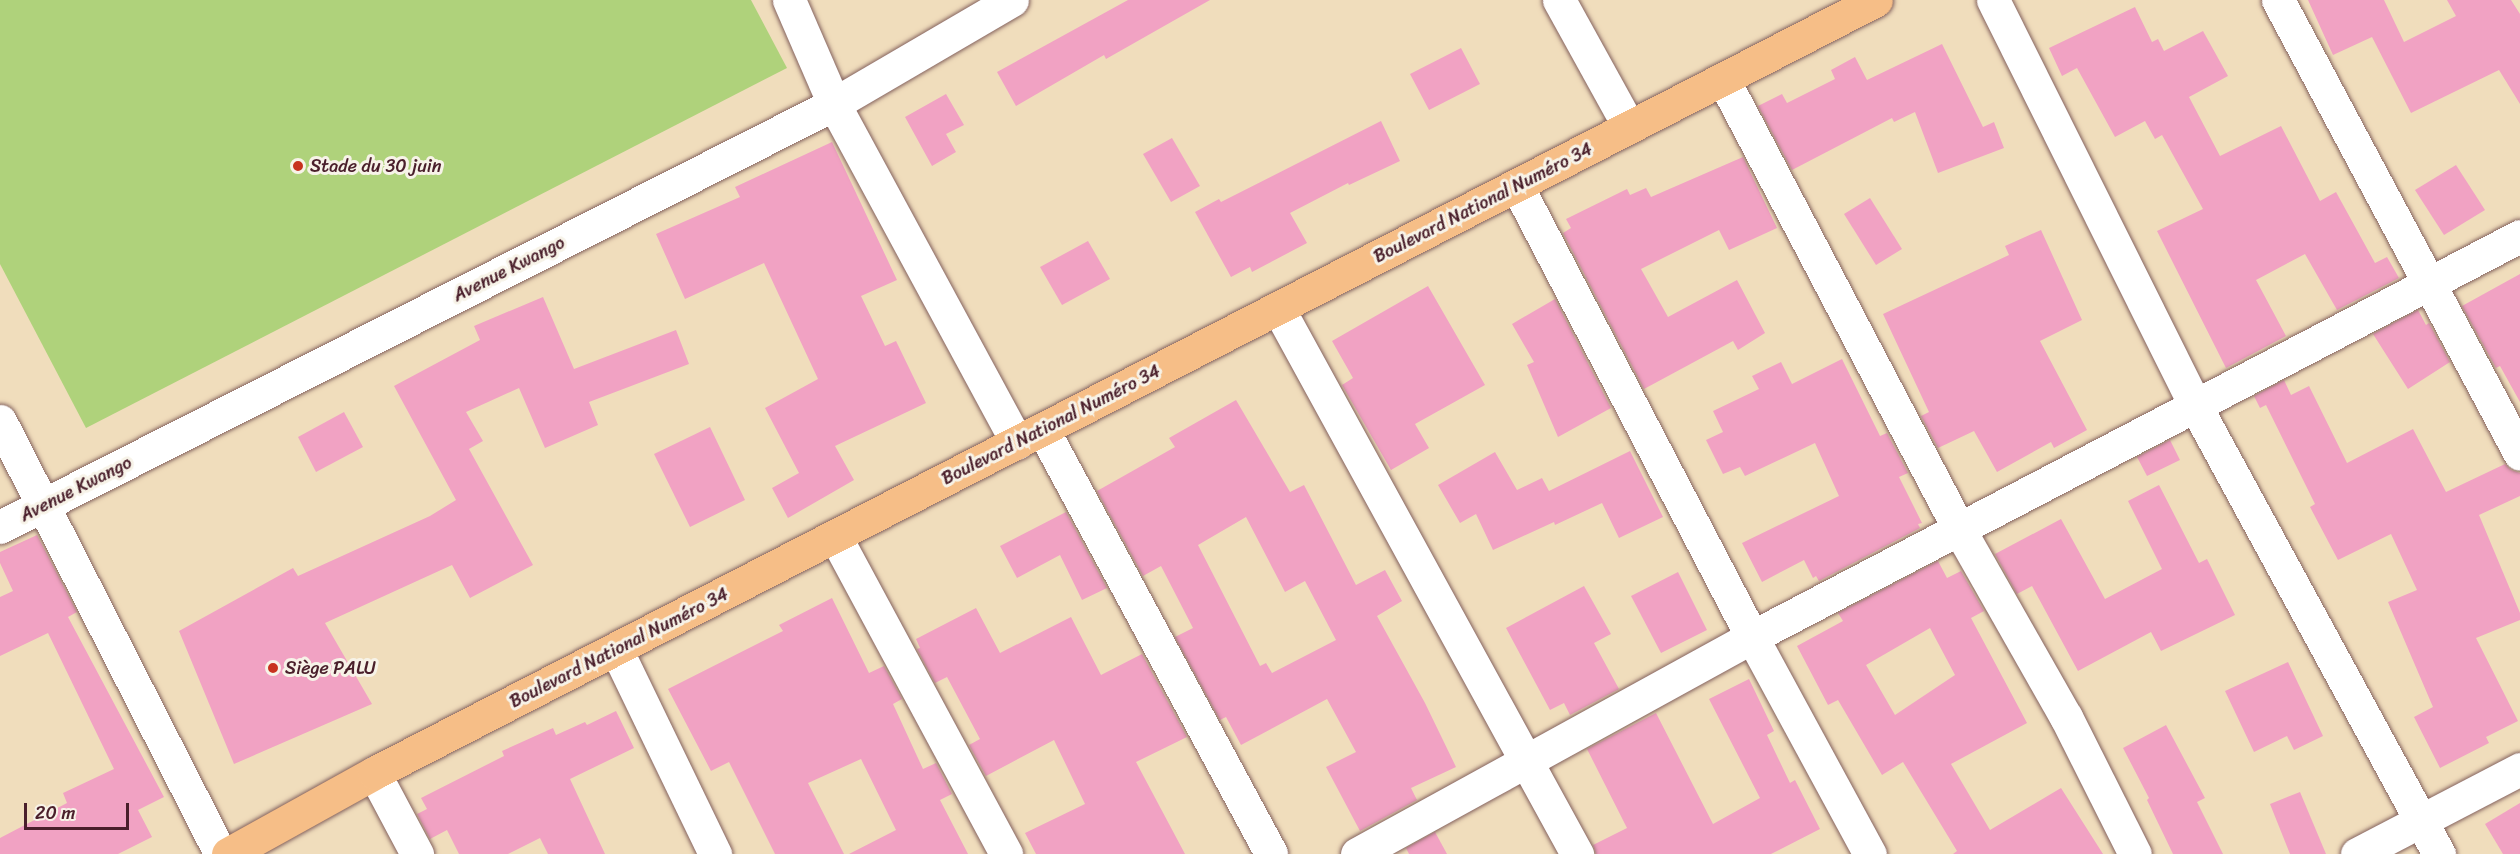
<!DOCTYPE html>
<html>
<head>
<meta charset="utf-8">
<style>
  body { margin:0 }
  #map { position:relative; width:2520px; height:854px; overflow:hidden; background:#f0ddbc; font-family:Sriracha,sans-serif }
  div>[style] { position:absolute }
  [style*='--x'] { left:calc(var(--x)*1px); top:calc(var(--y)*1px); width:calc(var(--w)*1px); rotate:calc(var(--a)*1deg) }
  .green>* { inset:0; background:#afd27b }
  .building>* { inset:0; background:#f1a2c3 }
  .roads { filter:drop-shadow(0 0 2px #84625e) drop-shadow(0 0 2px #84625e) }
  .minor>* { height:33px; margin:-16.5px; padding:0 16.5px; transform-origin:16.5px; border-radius:16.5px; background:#fff }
  .major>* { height:33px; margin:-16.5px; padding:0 16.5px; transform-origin:16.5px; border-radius:16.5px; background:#f6be87 }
  .dots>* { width:16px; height:16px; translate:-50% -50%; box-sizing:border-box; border:3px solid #f7f3e8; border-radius:50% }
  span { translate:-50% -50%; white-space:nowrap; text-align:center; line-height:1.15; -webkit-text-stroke:6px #f7f3e8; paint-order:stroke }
  .poi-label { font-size:18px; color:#4a1f2b }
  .left { translate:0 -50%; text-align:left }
  .street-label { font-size:18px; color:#4a1f2b }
  .scale { position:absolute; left:24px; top:803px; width:105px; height:27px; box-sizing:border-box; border:3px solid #4a1f2b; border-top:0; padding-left:8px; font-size:18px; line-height:21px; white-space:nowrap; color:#4a1f2b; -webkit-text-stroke:4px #f7f3e8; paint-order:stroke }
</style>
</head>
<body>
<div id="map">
  <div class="green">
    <i style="clip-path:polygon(0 0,751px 0,787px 68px,86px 428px,0 264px)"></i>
  </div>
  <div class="building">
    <i style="clip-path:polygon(1128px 0,1210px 0,1106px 59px,1104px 55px,1016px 106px,997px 72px)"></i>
    <i style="clip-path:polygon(2308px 0,2384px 0,2404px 42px,2456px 16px,2447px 0,2511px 0,2520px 14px,2520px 104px,2499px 70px,2411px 113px,2372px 37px,2333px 55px)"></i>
    <i style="clip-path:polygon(2135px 7px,2152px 42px,2158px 39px,2164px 51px,2203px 31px,2228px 76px,2189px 97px,2220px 156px,2281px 126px,2320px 201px,2336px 192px,2375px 263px,2387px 257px,2399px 278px,2337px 310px,2305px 254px,2256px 280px,2286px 336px,2226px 368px,2157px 231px,2203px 209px,2162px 135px,2155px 139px,2145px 121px,2115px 137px,2077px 68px,2062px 76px,2049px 48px)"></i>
    <i style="clip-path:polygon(1942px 44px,1983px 127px,1994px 122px,2004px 148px,1938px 173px,1915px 112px,1894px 122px,1892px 118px,1792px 170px,1758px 106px,1782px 94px,1787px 103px,1835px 79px,1831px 70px,1855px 57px,1867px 80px)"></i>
    <i style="clip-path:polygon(1461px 48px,1480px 84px,1429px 110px,1410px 74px)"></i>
    <i style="clip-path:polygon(946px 94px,964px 125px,946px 134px,956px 152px,932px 166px,905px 117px)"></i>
    <i style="clip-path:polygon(1381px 121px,1400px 161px,1349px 185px,1348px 183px,1290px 213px,1307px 243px,1252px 272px,1250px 267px,1231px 277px,1195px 212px,1219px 199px,1221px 202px)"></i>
    <i style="clip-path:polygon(1172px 138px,1200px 186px,1171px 202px,1143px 154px)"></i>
    <i style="clip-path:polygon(832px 142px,897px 280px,861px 296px,885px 346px,896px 341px,926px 403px,835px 446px,854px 480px,788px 518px,772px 488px,799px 473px,765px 408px,818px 379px,764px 263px,685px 299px,656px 234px,740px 197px,735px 187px)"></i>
    <i style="clip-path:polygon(1743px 157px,1777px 228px,1729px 250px,1719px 230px,1641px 269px,1668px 317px,1737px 280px,1765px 333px,1738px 350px,1733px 341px,1644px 389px,1563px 233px,1571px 228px,1566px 219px,1627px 189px,1630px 195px,1646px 188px,1651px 197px)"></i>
    <i style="clip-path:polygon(2456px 165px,2485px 210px,2444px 235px,2415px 190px)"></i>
    <i style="clip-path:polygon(1870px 198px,1902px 249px,1876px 265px,1844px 214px)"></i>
    <i style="clip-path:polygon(2041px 230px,2082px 320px,2040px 341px,2087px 430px,2054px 448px,2051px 442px,1997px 472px,1974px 431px,1938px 448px,1921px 416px,1929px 412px,1883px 314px,2009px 255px,2005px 246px)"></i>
    <i style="clip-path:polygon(1088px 241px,1110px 279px,1062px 305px,1040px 267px)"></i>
    <i style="clip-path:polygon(2520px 274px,2520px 402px,2500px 366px,2496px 368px,2462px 306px)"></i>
    <i style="clip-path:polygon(1428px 286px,1485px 385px,1415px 424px,1429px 448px,1391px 470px,1342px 385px,1353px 378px,1332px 341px)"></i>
    <i style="clip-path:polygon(543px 297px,574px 369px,676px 330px,689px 364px,589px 402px,598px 425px,545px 448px,519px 388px,466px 412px,483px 441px,469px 449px,533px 565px,470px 598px,452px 565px,325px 623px,372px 704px,234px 764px,179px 631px,293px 568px,298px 576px,430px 516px,456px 500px,394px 386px,480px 340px,474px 326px)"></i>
    <i style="clip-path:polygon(1555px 299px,1611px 408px,1558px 437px,1527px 365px,1534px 362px,1512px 324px)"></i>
    <i style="clip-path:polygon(2418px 310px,2426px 325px,2429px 323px,2450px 362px,2408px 389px,2373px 334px)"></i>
    <i style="clip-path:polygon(1842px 359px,1880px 436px,1887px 433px,1908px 473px,1899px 477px,1922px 523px,1918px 524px,1920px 528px,1819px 581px,1816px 576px,1813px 578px,1804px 560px,1762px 582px,1742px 543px,1839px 496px,1815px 443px,1745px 476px,1740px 467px,1723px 474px,1706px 440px,1723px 432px,1713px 411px,1759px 389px,1752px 376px,1781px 362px,1792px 384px)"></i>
    <i style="clip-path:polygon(2284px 380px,2291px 395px,2309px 386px,2347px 463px,2413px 429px,2446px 492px,2505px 464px,2511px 470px,2520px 473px,2520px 496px,2479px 515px,2520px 613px,2520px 620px,2476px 638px,2518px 721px,2486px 737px,2489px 743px,2440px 768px,2414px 717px,2433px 707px,2388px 602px,2417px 590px,2391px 534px,2338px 560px,2310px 507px,2315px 504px,2266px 405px,2260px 408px,2254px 396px)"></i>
    <i style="clip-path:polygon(evenodd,1236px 400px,1290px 492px,1304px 485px,1356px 585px,1385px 570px,1402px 601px,1377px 616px,1425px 703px,1456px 767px,1411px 788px,1417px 800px,1360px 831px,1326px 767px,1356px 752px,1327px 699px,1241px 745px,1226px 717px,1220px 720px,1175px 637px,1193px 628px,1161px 566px,1143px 576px,1097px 491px,1175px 447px,1169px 438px,1236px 400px,1246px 517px,1285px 592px,1305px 581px,1336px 640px,1272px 673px,1266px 663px,1260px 666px,1198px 545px,1246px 517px)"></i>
    <i style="clip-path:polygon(344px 412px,363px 447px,316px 472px,298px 437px)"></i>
    <i style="clip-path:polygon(710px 427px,745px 500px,690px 527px,654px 454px)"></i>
    <i style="clip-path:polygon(2170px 440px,2180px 460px,2147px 476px,2137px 457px)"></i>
    <i style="clip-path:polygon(1630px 451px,1663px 517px,1619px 538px,1602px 503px,1555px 525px,1554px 522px,1493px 550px,1476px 514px,1460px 523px,1438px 485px,1495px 452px,1517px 490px,1542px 478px,1549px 491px)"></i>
    <i style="clip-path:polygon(2159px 485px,2199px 563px,2207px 559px,2235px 615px,2161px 651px,2151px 632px,2078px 671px,2032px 586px,2017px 594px,1995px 554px,2061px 519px,2105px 599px,2162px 569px,2128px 501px)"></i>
    <i style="clip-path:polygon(1066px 512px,1107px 588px,1082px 600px,1060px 555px,1017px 578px,1000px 546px)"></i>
    <i style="clip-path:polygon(37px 535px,77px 612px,68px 617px,164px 797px,138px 810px,152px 837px,118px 854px,0 854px,0 838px,67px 803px,63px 793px,114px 769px,48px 633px,0 656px,0 597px,13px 591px,0 563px,0 552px)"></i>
    <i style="clip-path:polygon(evenodd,1938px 561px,1947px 578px,1961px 571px,1984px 611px,1971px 618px,2027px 723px,1951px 764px,1990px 830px,2061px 788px,2103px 854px,1953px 854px,1957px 851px,1903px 762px,1882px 775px,1838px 700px,1828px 705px,1797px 646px,1843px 621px,1838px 613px,1938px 561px,1930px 628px,1955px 675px,1895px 715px,1866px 665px,1930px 628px)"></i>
    <i style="clip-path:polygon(1678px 572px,1707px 630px,1661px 653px,1631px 596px)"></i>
    <i style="clip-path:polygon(1584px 586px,1611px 634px,1594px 643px,1619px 689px,1570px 715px,1564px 703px,1550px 710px,1506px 628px)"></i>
    <i style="clip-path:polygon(832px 598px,869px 673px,884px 666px,902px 699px,893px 704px,923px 769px,936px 763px,952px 794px,940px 800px,968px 854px,849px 854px,896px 830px,861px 759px,808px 783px,844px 854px,775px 854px,729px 762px,711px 771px,668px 689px,783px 631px,779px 625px)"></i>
    <i style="clip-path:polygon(976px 608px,1000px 653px,1071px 617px,1101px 675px,1142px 654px,1187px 737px,1136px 762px,1185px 854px,1036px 854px,1025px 833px,1085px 804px,1054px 740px,986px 776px,969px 745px,980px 739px,947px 677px,935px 683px,917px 649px,920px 648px,916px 639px)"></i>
    <i style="clip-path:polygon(2288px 662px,2323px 736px,2294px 750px,2287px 736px,2254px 752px,2225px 691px)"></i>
    <i style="clip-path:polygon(1749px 679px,1774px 731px,1767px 735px,1790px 783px,1795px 780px,1820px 829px,1771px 854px,1596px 854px,1593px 845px,1627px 828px,1587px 749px,1656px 713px,1713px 824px,1760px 798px,1709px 699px)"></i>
    <i style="clip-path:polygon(616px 711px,634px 748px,570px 779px,605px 854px,548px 854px,540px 838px,508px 854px,459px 854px,447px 830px,430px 839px,417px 814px,427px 809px,421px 798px,504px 756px,502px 751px,553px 728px,556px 735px,585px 722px,587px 725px)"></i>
    <i style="clip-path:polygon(2166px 725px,2205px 798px,2197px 802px,2223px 854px,2173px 854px,2147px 800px,2149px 798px,2123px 748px)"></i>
    <i style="clip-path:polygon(2300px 792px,2326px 854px,2290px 854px,2270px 804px)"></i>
    <i style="clip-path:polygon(2520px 803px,2520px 854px,2503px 854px,2485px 824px)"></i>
    <i style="clip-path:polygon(1435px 832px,1447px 854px,1409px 854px,1406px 848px)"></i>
  </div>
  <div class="roads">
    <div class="minor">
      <i style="--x:789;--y:0;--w:113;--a:66.6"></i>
      <i style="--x:834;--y:104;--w:385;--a:61.6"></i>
      <i style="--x:1559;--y:0;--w:145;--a:61.1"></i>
      <i style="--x:1993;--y:0;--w:455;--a:63.5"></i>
      <i style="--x:2196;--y:407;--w:509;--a:61.47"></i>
      <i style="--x:2278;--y:0;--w:514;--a:61.94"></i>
      <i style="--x:1723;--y:79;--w:508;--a:62.33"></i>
      <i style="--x:1959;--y:529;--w:216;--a:60.4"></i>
      <i style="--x:2066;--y:717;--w:153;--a:63.3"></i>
      <i style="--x:1517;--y:186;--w:509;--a:62.48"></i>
      <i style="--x:1752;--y:637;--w:247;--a:61.5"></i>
      <i style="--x:1278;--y:308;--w:623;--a:61.29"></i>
      <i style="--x:0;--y:421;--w:486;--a:63"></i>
      <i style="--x:1043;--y:430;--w:481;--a:61.7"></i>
      <i style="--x:0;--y:527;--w:935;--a:-26.89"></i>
      <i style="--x:834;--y:104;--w:206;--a:-30.3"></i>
      <i style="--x:835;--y:536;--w:361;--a:61.7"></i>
      <i style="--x:616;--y:649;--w:228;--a:64.2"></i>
      <i style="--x:374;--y:773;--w:92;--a:62"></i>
      <i style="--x:1357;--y:854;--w:451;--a:-28.8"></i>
      <i style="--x:1752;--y:637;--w:866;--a:-27.57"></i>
      <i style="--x:2357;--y:854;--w:184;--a:-27.5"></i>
    </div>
    <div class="major">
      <i style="--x:228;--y:854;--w:167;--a:-29"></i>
      <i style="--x:374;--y:773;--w:1689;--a:-27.23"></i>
    </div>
  </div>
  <div class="dots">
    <i style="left:298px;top:166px;background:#c8321e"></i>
    <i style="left:273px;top:668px;background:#c8321e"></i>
  </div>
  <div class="poi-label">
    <span class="left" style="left:310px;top:166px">Stade du 30 juin</span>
    <span class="left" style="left:285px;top:668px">Siège PALU</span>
  </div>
  <div class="street-label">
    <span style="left:1483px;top:203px;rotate:-27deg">Boulevard National Numéro 34</span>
    <span style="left:509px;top:269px;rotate:-27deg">Avenue Kwango</span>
    <span style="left:1051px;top:425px;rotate:-27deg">Boulevard National Numéro 34</span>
    <span style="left:76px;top:489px;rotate:-27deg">Avenue Kwango</span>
    <span style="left:619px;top:648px;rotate:-27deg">Boulevard National Numéro 34</span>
  </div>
  <div class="scale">20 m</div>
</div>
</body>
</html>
